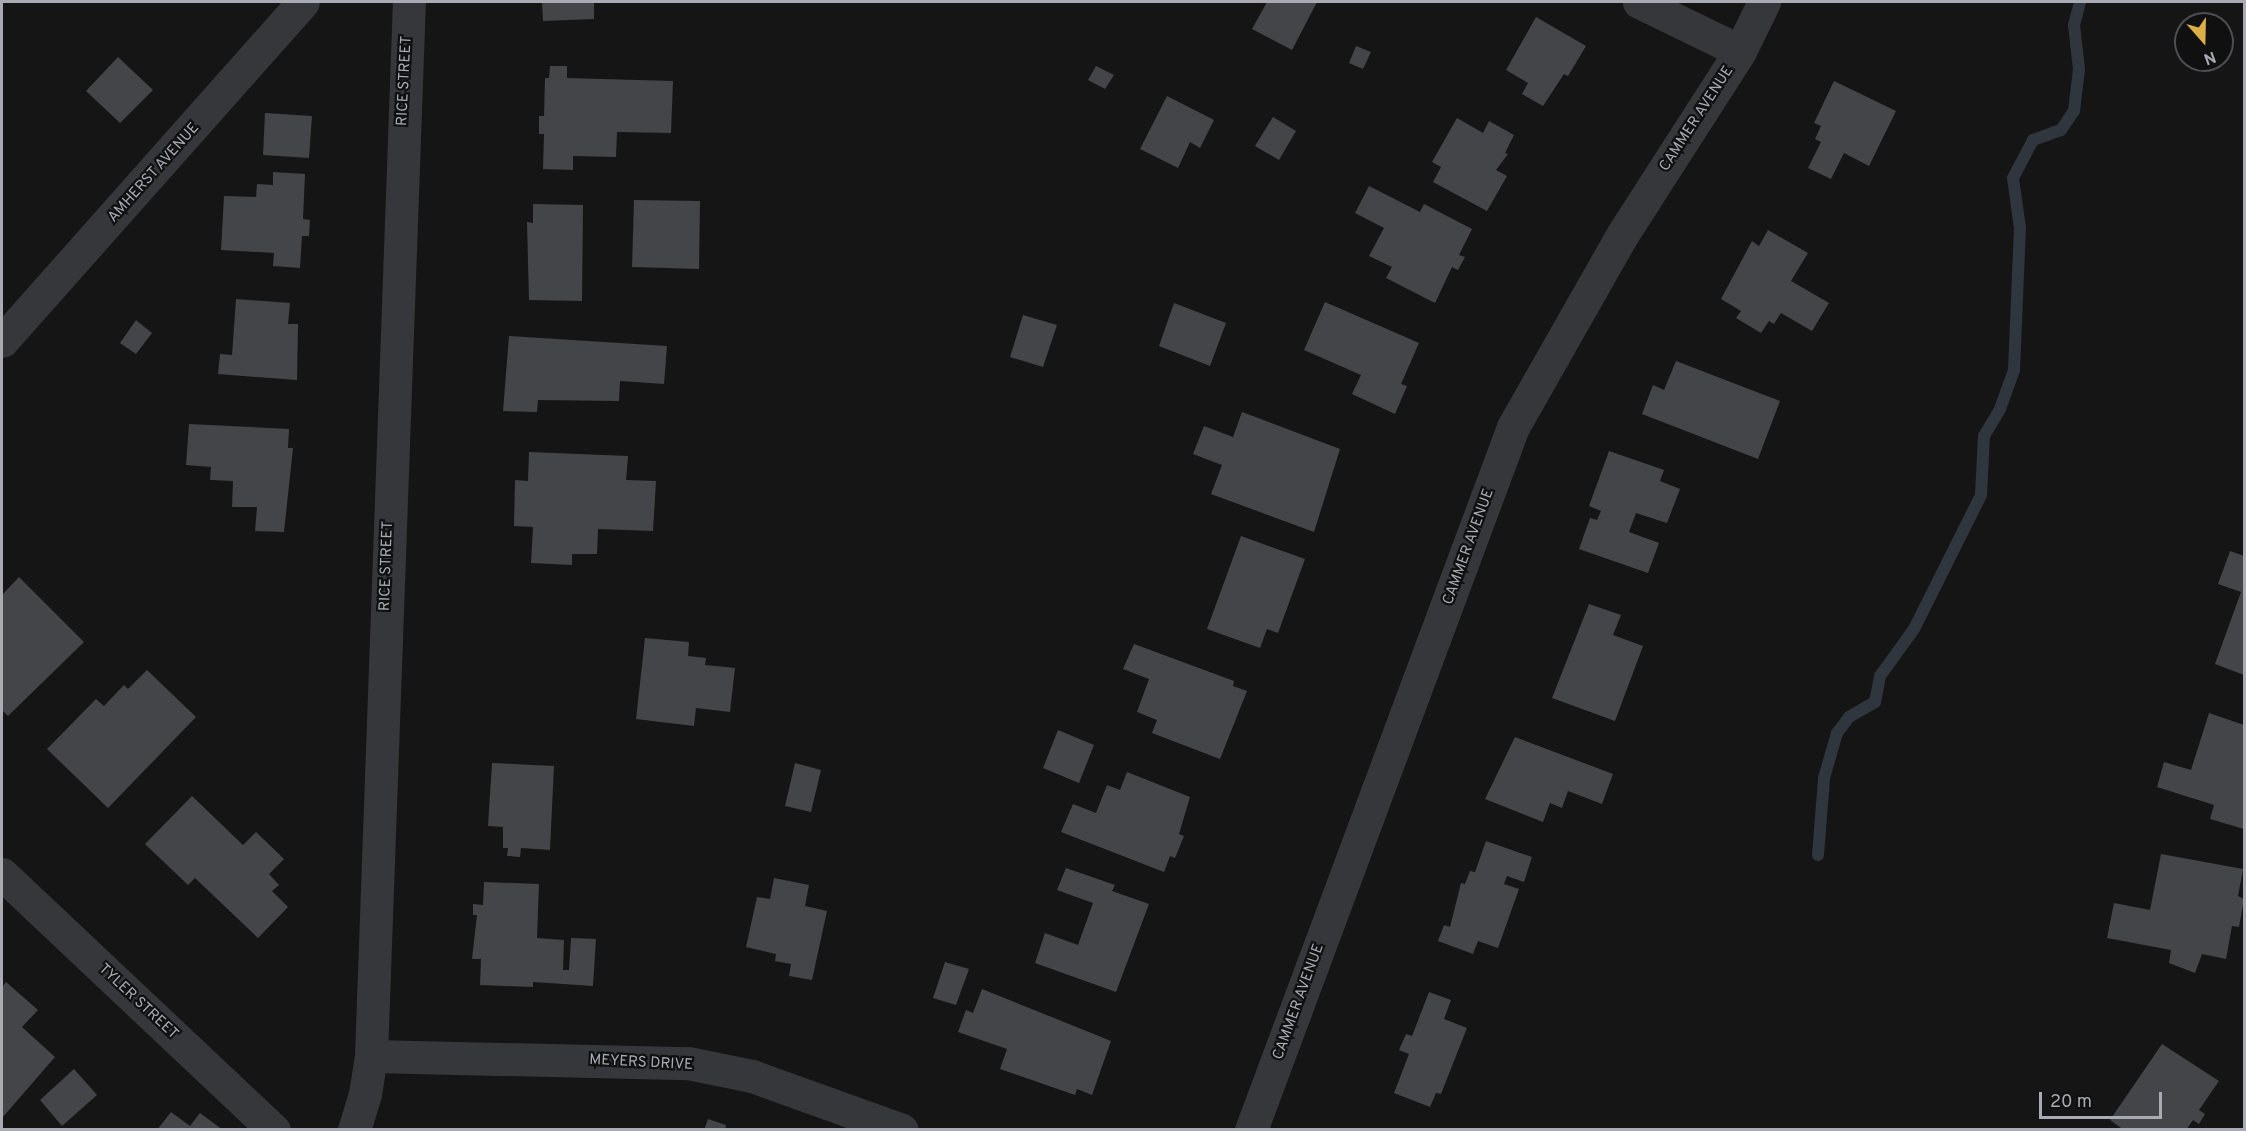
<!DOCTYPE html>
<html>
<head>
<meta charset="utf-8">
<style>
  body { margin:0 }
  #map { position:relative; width:2246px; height:1131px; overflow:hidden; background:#151516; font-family:Overpass,sans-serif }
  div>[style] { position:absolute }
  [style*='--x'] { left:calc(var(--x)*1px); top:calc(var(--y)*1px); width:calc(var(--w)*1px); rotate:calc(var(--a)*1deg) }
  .stream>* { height:12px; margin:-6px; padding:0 6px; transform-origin:6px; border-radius:6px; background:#2f363d }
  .building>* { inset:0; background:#444548 }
  .minor>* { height:33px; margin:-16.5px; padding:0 16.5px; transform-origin:16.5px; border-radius:16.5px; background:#36373a }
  span { translate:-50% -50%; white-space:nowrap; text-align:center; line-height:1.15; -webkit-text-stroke:4.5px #101011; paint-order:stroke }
  .street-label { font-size:15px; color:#a8abb4 }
  .frame { position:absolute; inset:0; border:3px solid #a8abb4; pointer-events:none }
  .north { position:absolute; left:2174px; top:12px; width:60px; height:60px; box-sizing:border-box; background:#101011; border:2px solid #4d4e52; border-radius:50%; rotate:160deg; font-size:16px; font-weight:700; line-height:24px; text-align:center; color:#a8abb4 }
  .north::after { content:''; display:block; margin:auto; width:21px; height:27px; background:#daaf48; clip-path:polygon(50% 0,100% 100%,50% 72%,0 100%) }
  .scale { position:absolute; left:2039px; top:1092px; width:123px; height:27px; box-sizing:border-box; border:3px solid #a8abb4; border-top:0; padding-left:8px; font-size:18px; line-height:21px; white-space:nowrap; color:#a8abb4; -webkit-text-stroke:4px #101011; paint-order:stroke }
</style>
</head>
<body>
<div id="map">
  <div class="stream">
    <i style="--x:1818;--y:855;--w:77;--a:-85.5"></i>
    <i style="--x:1824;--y:778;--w:47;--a:-73.9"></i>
    <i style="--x:1837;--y:733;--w:20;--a:-53"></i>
    <i style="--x:1849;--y:717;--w:30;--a:-30"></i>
    <i style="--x:1875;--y:702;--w:26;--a:-79"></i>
    <i style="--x:1880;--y:676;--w:58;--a:-54.1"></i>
    <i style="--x:1914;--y:629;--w:150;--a:-63.4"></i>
    <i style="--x:1981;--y:495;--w:59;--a:-87.1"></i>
    <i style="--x:1984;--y:436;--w:31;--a:-59"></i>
    <i style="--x:2000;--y:409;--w:41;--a:-70.3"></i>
    <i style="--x:2014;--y:370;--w:142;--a:-87.6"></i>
    <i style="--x:2020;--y:228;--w:50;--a:-98"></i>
    <i style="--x:2013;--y:178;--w:43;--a:-62.2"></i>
    <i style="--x:2033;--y:140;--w:30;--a:-20"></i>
    <i style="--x:2061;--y:130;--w:23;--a:-56"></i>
    <i style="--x:2074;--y:111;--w:42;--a:-83.2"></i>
    <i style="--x:2079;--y:69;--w:44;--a:-96.5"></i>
    <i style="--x:2074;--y:25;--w:24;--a:-75"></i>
  </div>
  <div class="building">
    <i style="clip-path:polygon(542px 2px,594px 2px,594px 19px,543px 21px)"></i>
    <i style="clip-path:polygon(1267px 2px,1317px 2px,1292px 50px,1252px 29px)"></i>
    <i style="clip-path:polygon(1536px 17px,1586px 46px,1568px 76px,1564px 74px,1543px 106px,1522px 94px,1528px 83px,1506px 70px)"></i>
    <i style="clip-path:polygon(1356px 46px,1371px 52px,1363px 69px,1349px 63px)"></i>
    <i style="clip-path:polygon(118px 57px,153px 90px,120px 123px,86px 91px)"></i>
    <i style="clip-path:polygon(550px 66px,567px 66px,567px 78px,673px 81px,671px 133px,617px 132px,616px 157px,573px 156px,573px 170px,543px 169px,544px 134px,539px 134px,539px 116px,544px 116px,545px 78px,549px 78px)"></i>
    <i style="clip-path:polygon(1096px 66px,1114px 75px,1105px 89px,1088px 80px)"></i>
    <i style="clip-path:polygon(1834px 81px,1896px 111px,1869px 166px,1844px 153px,1831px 179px,1808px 168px,1821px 142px,1815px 139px,1821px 126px,1814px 123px)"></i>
    <i style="clip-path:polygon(1167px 96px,1214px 120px,1200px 148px,1190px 142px,1178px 168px,1140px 149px)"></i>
    <i style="clip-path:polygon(265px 113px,312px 116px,309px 158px,263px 155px)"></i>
    <i style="clip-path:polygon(1273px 117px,1296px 131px,1279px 160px,1255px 146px)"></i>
    <i style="clip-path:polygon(1457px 118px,1483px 133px,1489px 121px,1514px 135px,1505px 153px,1508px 154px,1496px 170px,1507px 176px,1487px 211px,1433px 182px,1441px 167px,1432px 162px)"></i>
    <i style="clip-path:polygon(273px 172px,305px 174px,303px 219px,310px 220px,309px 236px,302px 236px,300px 268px,273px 266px,274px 253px,221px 250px,224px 196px,256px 197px,257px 184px,273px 185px)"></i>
    <i style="clip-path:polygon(1369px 186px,1420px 212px,1424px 204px,1472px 229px,1459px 255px,1465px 257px,1458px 270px,1452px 267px,1435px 303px,1386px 278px,1392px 267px,1369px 256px,1384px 228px,1355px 213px)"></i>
    <i style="clip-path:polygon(634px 200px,700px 201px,699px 269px,632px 267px)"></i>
    <i style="clip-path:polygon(533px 204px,583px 205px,582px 301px,529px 300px,527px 222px,533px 223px)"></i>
    <i style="clip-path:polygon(1768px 230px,1808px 253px,1791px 281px,1829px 303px,1812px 331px,1781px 313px,1774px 324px,1769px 321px,1761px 333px,1736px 318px,1741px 311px,1721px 299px,1752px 241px,1759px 246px)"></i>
    <i style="clip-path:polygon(236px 299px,290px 303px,288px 324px,298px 324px,297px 380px,218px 374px,220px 354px,232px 355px)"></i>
    <i style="clip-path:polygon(1325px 302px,1419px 343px,1401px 384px,1407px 386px,1395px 414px,1352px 394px,1361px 375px,1304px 350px)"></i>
    <i style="clip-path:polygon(1174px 303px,1226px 323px,1210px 366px,1159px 346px)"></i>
    <i style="clip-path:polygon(1023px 315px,1057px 325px,1043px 367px,1010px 357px)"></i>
    <i style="clip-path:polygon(136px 320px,152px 333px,136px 354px,120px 343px)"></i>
    <i style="clip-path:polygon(509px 336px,667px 346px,664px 384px,620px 381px,619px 401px,538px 400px,537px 412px,503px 411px)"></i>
    <i style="clip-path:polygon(1676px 361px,1780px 401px,1758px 459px,1642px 414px,1653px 385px,1664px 390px)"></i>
    <i style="clip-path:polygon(1242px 412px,1340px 449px,1314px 532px,1211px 494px,1222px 465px,1193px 454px,1204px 426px,1233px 437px)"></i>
    <i style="clip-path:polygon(189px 424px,289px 429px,288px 448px,293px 448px,284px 532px,255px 531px,257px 507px,232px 507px,233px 481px,210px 480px,211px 467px,186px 465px)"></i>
    <i style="clip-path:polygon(1609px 451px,1664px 470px,1660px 481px,1680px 489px,1667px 523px,1636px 513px,1629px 532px,1659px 543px,1648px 573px,1579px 549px,1590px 518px,1597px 520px,1601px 511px,1589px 506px)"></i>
    <i style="clip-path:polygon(529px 452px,628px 456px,626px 480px,656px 481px,653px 531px,598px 529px,597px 554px,572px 554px,572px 565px,531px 563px,533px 527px,514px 526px,515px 480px,528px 481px)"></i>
    <i style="clip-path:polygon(1241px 536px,1305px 559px,1278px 633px,1267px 629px,1260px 648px,1207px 629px)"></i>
    <i style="clip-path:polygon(2230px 551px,2244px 556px,2244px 675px,2215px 664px,2241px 592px,2218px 584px)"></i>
    <i style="clip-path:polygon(19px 577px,84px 642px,8px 716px,2px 710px,2px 595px)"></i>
    <i style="clip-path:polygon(1589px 604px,1621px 615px,1613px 635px,1643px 646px,1615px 721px,1552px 698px)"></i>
    <i style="clip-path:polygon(645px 638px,689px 642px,688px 656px,706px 658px,705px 665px,735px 668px,730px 712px,696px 708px,694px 726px,636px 719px)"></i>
    <i style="clip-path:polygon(1134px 644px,1234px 681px,1233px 686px,1247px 691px,1220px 759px,1152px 733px,1157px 720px,1137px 712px,1149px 679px,1123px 669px)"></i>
    <i style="clip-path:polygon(147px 670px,196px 717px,108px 808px,47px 749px,96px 699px,104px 706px,124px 685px,128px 689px)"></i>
    <i style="clip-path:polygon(2209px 713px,2244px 725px,2244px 829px,2210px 819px,2214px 805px,2157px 787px,2164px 762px,2191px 770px)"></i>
    <i style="clip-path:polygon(1058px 730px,1094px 745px,1079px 783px,1043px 768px)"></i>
    <i style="clip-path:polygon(1515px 737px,1613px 774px,1602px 804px,1568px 791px,1562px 808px,1550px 803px,1543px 822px,1485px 799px)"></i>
    <i style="clip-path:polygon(492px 763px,554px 766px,550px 850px,521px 848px,520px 857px,507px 856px,508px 848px,503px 848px,503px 827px,488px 826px)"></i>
    <i style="clip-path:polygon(795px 763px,821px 770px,811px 812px,785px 806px)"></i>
    <i style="clip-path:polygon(1127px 772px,1190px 797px,1179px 834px,1184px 836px,1175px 858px,1170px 856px,1164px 872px,1061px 832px,1073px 804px,1096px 813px,1107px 785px,1120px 790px)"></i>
    <i style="clip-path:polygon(192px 796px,243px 845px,256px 832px,284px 859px,269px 874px,279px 885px,272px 891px,288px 907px,258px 938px,195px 878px,188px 885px,145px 844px)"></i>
    <i style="clip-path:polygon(1486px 841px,1532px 857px,1524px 882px,1507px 876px,1504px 884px,1519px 889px,1498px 948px,1478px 941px,1473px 954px,1438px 941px,1444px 925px,1450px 927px,1461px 883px,1465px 884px,1470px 871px,1475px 872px)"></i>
    <i style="clip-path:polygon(2161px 854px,2243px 869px,2238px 896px,2244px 899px,2239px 927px,2232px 926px,2226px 959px,2202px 954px,2195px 973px,2169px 963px,2171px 950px,2107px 938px,2114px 903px,2150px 910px)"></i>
    <i style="clip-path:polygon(1066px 868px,1115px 885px,1112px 891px,1149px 904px,1116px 992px,1035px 963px,1045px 933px,1078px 945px,1093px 903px,1057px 890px)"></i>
    <i style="clip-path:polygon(774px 878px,809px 885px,805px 906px,827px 911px,812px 980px,789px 976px,791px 964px,775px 961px,776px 954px,746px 947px,757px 897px,770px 899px)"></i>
    <i style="clip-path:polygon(484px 882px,539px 884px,537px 938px,564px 940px,563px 970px,569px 970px,571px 938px,596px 939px,593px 986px,533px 982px,533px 987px,480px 985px,481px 959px,472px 959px,477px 915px,473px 915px,473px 904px,483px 905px)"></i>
    <i style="clip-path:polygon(945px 962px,969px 969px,956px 1005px,933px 998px)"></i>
    <i style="clip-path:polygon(6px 982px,38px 1010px,22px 1027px,55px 1057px,2px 1118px,2px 987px)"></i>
    <i style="clip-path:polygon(982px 989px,1111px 1041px,1092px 1095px,1077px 1089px,1075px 1095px,1000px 1069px,1007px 1049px,958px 1032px,966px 1010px,973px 1013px)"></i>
    <i style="clip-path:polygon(1429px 992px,1451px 1000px,1444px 1019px,1467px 1028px,1441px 1094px,1436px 1093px,1430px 1107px,1394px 1093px,1409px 1054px,1399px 1050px,1406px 1034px,1412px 1036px)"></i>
    <i style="clip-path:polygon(2162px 1044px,2219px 1081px,2199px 1110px,2205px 1114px,2199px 1124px,2193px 1120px,2186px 1130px,2124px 1130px,2110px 1120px)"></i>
    <i style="clip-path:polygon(74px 1069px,97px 1095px,62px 1126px,40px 1100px)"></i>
    <i style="clip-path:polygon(171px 1112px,190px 1126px,200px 1113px,223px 1130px,157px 1130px)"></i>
    <i style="clip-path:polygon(708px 1119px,726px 1125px,725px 1130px,704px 1130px)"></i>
  </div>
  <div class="minor">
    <i style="--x:1639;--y:2;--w:112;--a:25.9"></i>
    <i style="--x:2;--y:341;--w:453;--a:-48.4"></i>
    <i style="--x:2;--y:874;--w:374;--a:43.3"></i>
    <i style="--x:371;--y:1056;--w:317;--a:1.3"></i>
    <i style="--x:688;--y:1063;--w:65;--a:11.5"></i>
    <i style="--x:752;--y:1076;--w:159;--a:19.8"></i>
    <i style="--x:354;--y:1130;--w:38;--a:-73"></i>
    <i style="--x:365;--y:1094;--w:38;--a:-81"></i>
    <i style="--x:371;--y:1056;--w:1055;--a:-87.94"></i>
    <i style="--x:1251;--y:1130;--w:750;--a:-69.56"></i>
    <i style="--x:1513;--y:427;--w:224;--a:-60.4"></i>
    <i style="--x:1624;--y:232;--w:215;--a:-57.3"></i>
    <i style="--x:1740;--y:51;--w:55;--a:-63.9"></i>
  </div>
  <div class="street-label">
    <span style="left:405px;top:81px;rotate:-87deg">RICE STREET</span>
    <span style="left:1697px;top:119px;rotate:-57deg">CAMMER AVENUE</span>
    <span style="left:154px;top:173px;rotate:-48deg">AMHERST AVENUE</span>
    <span style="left:1469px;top:547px;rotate:-70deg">CAMMER AVENUE</span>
    <span style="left:387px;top:566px;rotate:-88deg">RICE STREET</span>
    <span style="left:138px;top:1002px;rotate:43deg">TYLER STREET</span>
    <span style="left:1299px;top:1002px;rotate:-70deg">CAMMER AVENUE</span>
    <span style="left:641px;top:1063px;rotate:3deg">MEYERS DRIVE</span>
  </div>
  <div class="frame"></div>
  <div class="north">N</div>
  <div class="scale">20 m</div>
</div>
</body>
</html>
